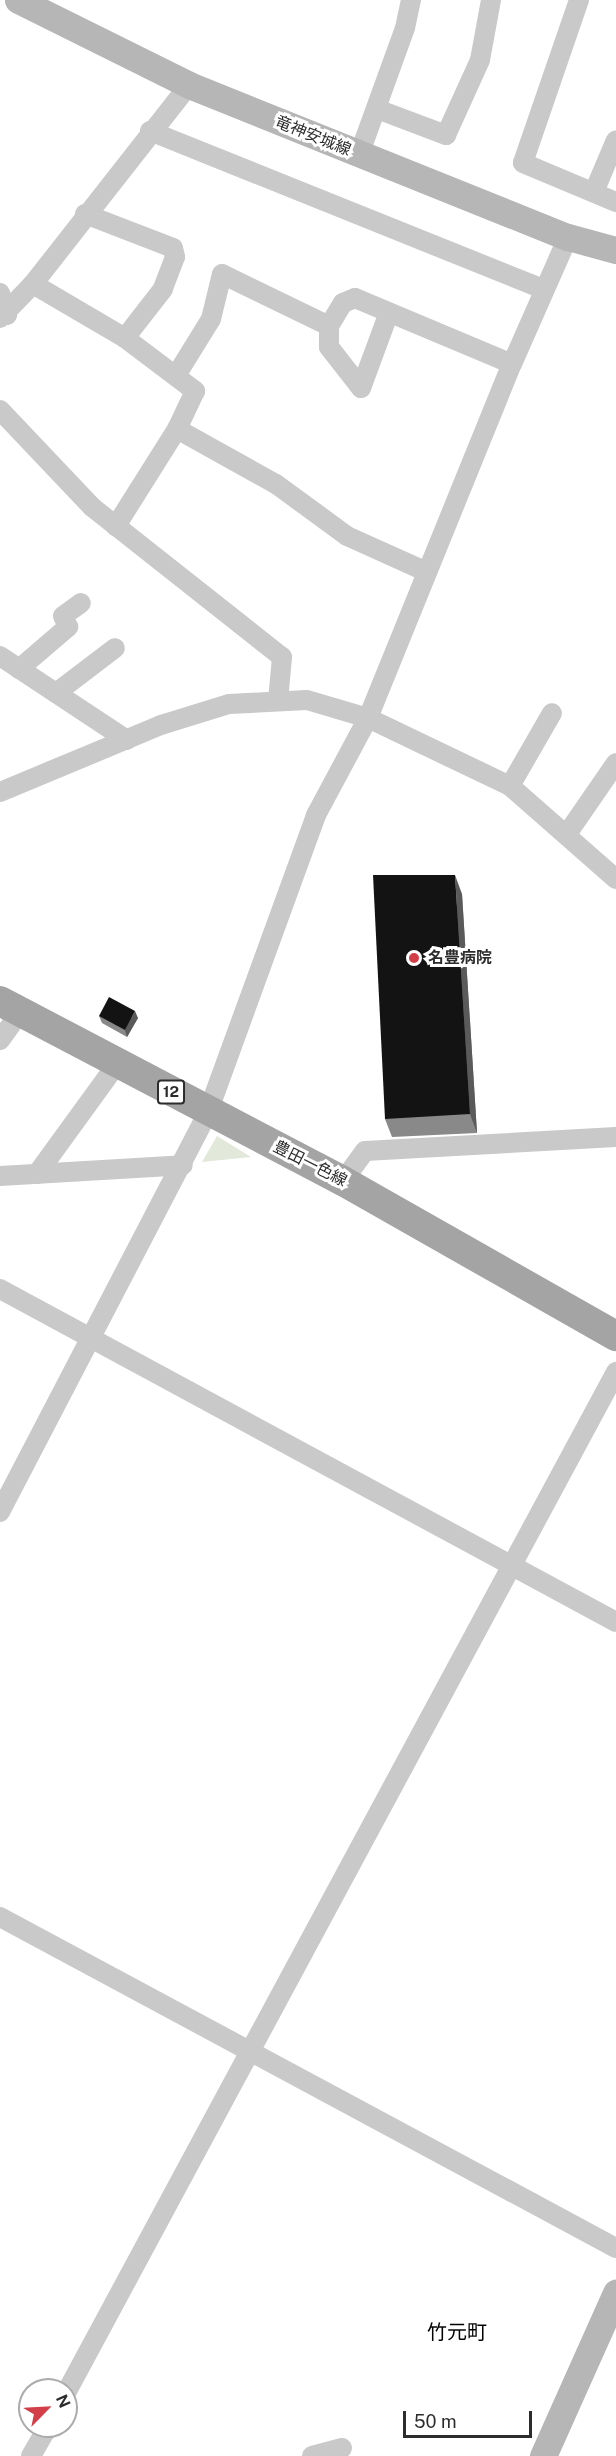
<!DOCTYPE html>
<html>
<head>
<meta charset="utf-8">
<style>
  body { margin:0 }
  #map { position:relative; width:616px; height:2456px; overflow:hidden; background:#fff; font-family:"Public Sans","Noto Sans JP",sans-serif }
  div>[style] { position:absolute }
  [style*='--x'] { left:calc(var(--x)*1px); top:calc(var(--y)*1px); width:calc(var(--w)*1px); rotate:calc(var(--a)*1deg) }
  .green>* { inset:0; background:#e2e9db }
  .street>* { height:20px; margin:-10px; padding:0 10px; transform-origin:10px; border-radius:10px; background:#c9c9c9 }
  .secondary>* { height:27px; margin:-13.5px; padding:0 13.5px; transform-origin:13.5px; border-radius:13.5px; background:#b6b6b6 }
  .primary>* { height:30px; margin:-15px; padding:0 15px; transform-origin:15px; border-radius:15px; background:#a4a4a4 }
  .wall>* { inset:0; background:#898989 }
  .shaded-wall>* { inset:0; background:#5a5a5a }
  .building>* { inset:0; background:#131313 }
  .dots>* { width:16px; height:16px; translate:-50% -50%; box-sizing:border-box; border:3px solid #fff; border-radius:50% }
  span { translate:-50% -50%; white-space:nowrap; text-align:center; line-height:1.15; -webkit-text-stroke:6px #fff; paint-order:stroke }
  .shield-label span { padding:2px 4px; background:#fff; border:2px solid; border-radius:4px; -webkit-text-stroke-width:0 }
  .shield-label { font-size:15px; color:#2c2c2c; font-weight:700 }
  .street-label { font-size:16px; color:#2c2c2c }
  .poi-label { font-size:16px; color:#2c2c2c; font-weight:700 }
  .left { translate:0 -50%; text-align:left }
  .quarter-label { font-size:20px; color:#000 }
  .north { position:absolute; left:18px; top:2378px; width:60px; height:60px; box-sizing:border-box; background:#fff; border:2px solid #ababab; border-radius:50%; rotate:66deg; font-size:16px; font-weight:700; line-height:24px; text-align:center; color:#2c2c2c }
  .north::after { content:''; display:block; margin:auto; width:21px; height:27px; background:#d33f49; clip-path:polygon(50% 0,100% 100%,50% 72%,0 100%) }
  .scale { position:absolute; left:403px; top:2411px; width:129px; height:27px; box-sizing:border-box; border:3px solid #2c2c2c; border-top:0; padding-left:8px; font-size:18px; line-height:21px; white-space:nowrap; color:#2c2c2c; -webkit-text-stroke:4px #fff; paint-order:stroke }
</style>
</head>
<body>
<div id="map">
  <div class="green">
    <i style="clip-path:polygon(217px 1136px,251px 1157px,202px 1162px)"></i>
  </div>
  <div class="street">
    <i style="--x:579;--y:0;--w:172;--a:109"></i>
    <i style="--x:523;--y:163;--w:101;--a:22.8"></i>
    <i style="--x:377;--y:109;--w:74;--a:20.6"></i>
    <i style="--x:446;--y:135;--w:82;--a:-65.6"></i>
    <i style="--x:480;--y:60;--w:61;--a:-79.6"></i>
    <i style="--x:150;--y:131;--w:424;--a:21.9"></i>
    <i style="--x:359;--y:155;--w:135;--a:-70.1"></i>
    <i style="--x:405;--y:28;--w:29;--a:-78"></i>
    <i style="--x:594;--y:192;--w:56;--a:-67.1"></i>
    <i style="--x:85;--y:214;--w:94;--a:21.1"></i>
    <i style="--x:173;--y:248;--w:9;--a:77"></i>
    <i style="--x:175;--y:257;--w:34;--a:111"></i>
    <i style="--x:163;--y:289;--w:62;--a:127.8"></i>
    <i style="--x:33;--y:284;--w:107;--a:30.4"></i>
    <i style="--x:125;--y:338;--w:88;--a:37.1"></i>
    <i style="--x:195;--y:391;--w:42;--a:115.3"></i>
    <i style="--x:177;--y:429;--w:115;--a:122.2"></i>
    <i style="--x:0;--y:293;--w:23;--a:72"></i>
    <i style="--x:0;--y:318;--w:47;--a:-45.9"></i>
    <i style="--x:33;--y:284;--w:253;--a:-51.9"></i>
    <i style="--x:329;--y:326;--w:21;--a:90"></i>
    <i style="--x:329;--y:347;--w:52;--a:52"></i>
    <i style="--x:361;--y:388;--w:78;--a:-69.7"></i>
    <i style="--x:177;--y:374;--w:65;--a:-58.3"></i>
    <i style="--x:211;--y:319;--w:46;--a:-76.3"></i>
    <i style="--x:222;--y:274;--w:119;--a:25.9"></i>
    <i style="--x:329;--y:326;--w:27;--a:-59"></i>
    <i style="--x:343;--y:303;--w:13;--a:-23"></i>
    <i style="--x:355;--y:298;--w:170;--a:22.8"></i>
    <i style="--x:0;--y:410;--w:134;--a:46.5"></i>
    <i style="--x:92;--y:507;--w:242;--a:38.3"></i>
    <i style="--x:282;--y:657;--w:44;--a:95.2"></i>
    <i style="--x:177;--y:429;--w:113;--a:29.1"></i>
    <i style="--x:276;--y:484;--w:88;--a:36.2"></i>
    <i style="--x:347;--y:536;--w:88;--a:24.2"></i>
    <i style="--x:0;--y:656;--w:152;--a:33.5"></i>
    <i style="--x:19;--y:669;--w:65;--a:-40.6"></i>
    <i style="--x:68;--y:627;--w:12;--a:-114"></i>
    <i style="--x:63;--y:616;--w:22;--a:-36"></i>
    <i style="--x:56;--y:693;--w:74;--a:-37.3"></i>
    <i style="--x:510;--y:786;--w:84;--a:-60.1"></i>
    <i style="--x:0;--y:792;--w:174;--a:-22.6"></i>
    <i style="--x:161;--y:725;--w:71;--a:-17.2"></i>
    <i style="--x:229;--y:704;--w:78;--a:-2.9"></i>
    <i style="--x:307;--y:700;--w:64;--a:16.4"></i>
    <i style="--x:368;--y:718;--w:157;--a:25.6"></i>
    <i style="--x:510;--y:786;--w:141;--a:41.3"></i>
    <i style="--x:567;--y:834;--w:86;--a:-55.4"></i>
    <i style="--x:0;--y:1040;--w:34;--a:-54"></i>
    <i style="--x:37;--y:1174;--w:136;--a:-54"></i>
    <i style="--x:0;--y:1176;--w:183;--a:-3.4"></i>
    <i style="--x:343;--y:1181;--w:37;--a:-54"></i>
    <i style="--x:365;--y:1151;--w:251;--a:-3.2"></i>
    <i style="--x:0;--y:1289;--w:700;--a:28.39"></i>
    <i style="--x:0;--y:1512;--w:451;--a:-62.5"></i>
    <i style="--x:208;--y:1112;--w:316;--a:-70"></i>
    <i style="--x:316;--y:815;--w:110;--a:-61.8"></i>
    <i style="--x:368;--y:718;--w:382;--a:-67.9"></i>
    <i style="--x:512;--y:364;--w:139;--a:-66.2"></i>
    <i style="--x:0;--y:1917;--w:699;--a:28.25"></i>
    <i style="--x:66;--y:2393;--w:1160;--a:-61.69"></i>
    <i style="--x:31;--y:2456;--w:34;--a:-60"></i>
    <i style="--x:312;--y:2456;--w:31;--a:-15"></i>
  </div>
  <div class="secondary">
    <i style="--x:18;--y:0;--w:191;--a:26.4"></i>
    <i style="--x:189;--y:85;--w:408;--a:21.9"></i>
    <i style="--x:568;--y:237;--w:50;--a:15.2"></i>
    <i style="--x:543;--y:2456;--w:179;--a:-65.9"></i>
  </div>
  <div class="primary">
    <i style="--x:0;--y:1001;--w:387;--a:27.7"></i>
    <i style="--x:343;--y:1181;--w:314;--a:29.6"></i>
  </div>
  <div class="wall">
    <i style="clip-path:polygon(462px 894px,477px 1133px,392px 1137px,385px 1119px)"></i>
    <i style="clip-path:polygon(99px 1016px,138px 1018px,127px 1037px,102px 1023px)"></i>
  </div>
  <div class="shaded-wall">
    <i style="clip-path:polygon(455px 875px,462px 894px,477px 1133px,470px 1114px)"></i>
    <i style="clip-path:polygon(135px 1011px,138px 1018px,127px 1037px,125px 1030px)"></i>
  </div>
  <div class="building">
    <i style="clip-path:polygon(373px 875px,455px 875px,470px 1114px,385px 1119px)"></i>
    <i style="clip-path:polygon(109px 997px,135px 1011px,125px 1030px,99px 1016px)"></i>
  </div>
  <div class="dots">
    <i style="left:414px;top:958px;background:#d33f49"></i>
  </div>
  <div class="shield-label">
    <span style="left:171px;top:1092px">12</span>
  </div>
  <div class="street-label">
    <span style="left:313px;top:136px;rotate:22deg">竜神安城線</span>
    <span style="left:310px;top:1164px;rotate:27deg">豊田一色線</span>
  </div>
  <div class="poi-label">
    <span class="left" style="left:428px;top:958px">名豊病院</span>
  </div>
  <div class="quarter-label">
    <span style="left:457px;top:2332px">竹元町</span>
  </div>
  <div class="north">N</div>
  <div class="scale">50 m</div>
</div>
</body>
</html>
